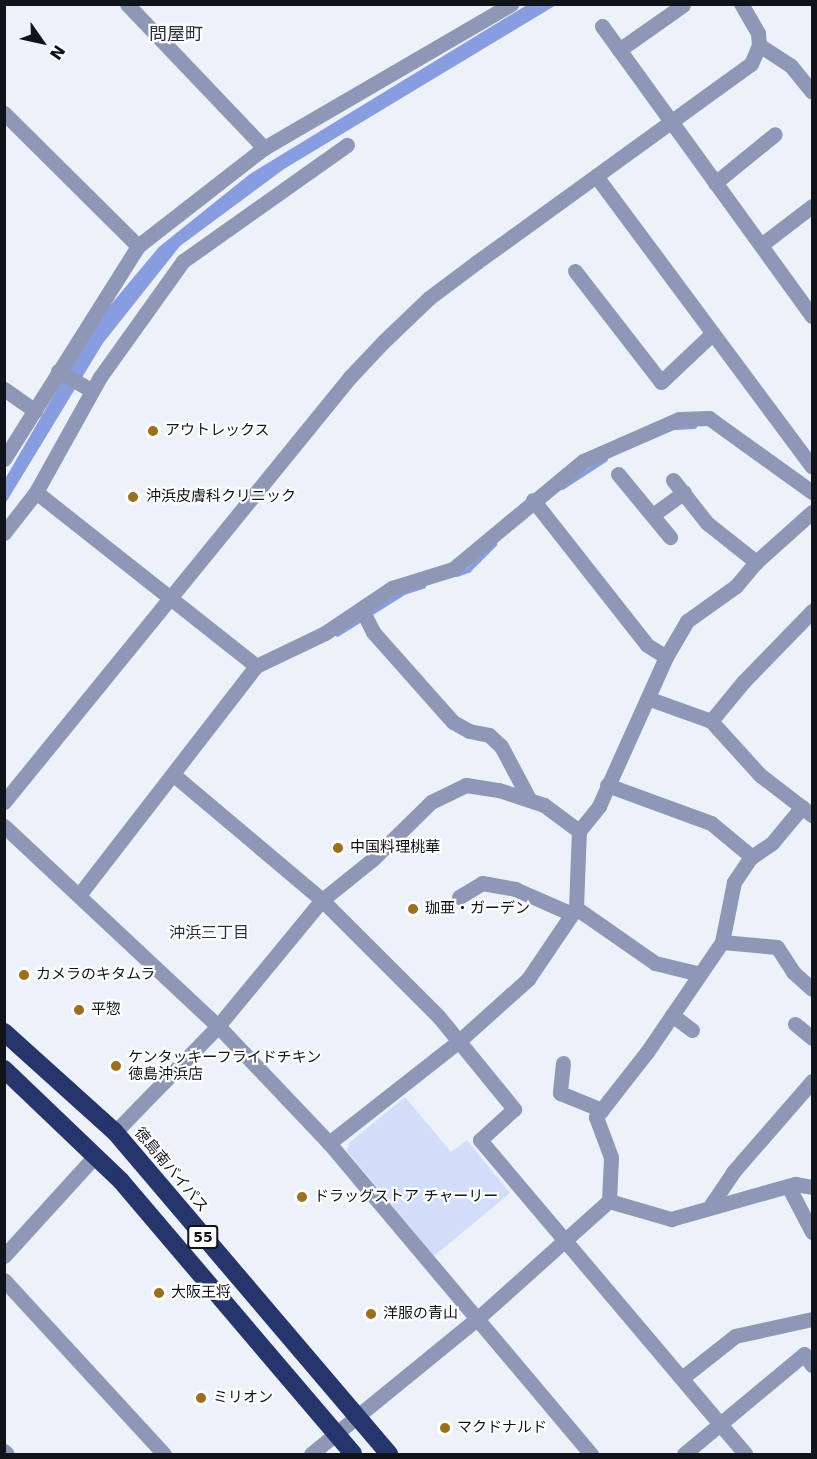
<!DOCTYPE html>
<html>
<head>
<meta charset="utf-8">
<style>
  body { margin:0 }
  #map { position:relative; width:817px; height:1459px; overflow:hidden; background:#edf1fa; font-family:"DejaVu Sans","Noto Sans JP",sans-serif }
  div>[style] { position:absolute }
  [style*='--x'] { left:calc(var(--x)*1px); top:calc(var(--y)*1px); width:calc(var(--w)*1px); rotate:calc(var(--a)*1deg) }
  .green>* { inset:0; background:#d2ddfa }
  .water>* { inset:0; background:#889ddf }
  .stream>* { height:4.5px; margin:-2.25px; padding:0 2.25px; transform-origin:2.25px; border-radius:2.25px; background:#889ddf }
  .minor>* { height:15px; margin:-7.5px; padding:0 7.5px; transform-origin:7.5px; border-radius:7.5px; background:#8e98b6 }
  .highway>* { height:18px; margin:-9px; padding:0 9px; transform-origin:9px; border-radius:9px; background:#27356d }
  .dots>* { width:16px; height:16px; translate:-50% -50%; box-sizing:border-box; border:3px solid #fff; border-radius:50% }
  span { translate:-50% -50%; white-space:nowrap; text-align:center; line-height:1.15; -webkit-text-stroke:4.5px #fff; paint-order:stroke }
  .shield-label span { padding:2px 4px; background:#fff; border:2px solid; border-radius:4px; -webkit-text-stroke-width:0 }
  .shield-label { font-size:14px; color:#11131b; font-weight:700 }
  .poi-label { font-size:15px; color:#11131b }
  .left { translate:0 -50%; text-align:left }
  .street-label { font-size:15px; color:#11131b }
  .neighbourhood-label { font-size:16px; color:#292f41 }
  .quarter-label { font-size:18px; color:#292f41 }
  .frame { position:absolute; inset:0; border:6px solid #11131b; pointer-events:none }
  .north { position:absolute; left:12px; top:12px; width:60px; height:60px; -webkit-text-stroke:4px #fff; paint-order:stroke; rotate:124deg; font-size:16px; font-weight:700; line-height:24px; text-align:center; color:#11131b }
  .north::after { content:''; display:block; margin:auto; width:21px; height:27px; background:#11131b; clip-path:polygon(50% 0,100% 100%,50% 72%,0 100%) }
</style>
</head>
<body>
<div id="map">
  <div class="green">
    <i style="clip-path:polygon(405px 1097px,451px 1152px,467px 1140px,510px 1193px,434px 1256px,347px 1151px,349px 1143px)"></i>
  </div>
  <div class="water">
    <i style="clip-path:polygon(527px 5px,556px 5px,284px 169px,180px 246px,103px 343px,5px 504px,5px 479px,73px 362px,108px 308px,159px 247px,250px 174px)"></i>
  </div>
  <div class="stream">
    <i style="--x:675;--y:427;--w:19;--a:-3"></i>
    <i style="--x:562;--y:487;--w:51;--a:-33.1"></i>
    <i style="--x:457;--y:574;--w:12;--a:-20"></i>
    <i style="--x:468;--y:570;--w:37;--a:-45"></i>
    <i style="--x:337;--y:634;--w:79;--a:-32.1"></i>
    <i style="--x:404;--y:592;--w:20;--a:-18"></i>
  </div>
  <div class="minor">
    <i style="--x:127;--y:4;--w:199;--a:46.4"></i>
    <i style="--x:602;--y:26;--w:358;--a:54.1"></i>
    <i style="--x:759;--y:45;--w:38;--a:33"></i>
    <i style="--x:791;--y:66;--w:33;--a:51"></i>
    <i style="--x:619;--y:50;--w:78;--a:-35.1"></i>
    <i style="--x:4;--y:113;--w:189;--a:44.8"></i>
    <i style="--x:138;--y:246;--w:160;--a:-37.9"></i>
    <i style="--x:264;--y:148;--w:286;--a:-30.2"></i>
    <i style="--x:596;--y:176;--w:362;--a:53.4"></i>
    <i style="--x:715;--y:183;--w:77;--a:-39.2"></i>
    <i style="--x:761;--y:245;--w:64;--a:-37.4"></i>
    <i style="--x:575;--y:271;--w:140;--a:52.2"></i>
    <i style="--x:661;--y:382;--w:71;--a:-43.3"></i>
    <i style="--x:58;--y:371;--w:39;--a:30"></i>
    <i style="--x:4;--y:389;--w:38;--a:35"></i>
    <i style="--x:4;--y:459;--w:252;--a:-57.8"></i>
    <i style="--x:618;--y:474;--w:82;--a:50.5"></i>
    <i style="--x:673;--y:480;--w:55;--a:51.7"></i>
    <i style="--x:707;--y:523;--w:63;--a:38.5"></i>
    <i style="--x:36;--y:492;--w:280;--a:38.3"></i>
    <i style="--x:256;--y:666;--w:288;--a:127.7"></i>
    <i style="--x:533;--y:500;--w:184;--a:51.8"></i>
    <i style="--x:647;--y:645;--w:22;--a:32"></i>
    <i style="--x:654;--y:514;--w:37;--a:-36"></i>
    <i style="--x:4;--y:533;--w:52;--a:-52"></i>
    <i style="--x:36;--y:492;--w:132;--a:-60.9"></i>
    <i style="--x:100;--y:377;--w:143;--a:-54.4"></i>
    <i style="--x:183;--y:261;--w:201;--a:-35.3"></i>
    <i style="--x:362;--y:610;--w:25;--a:63"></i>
    <i style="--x:373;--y:632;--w:120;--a:48.4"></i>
    <i style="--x:453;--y:722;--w:18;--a:29"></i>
    <i style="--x:469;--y:731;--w:20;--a:11"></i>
    <i style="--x:489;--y:735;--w:16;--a:43"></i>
    <i style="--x:501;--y:746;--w:58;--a:62.1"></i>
    <i style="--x:256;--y:666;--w:76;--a:-25.6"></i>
    <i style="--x:325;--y:633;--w:81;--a:-33.9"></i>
    <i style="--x:392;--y:588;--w:64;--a:-17.3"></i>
    <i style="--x:453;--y:569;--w:169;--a:-39.7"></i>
    <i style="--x:583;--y:461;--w:105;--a:-23.6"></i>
    <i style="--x:679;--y:419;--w:30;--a:-2"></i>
    <i style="--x:709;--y:418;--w:127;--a:35.7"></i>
    <i style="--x:650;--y:699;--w:65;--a:19.8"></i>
    <i style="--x:711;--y:721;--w:73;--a:47.8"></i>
    <i style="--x:760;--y:775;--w:66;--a:37.6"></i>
    <i style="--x:711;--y:721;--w:52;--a:-50.5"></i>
    <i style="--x:744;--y:681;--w:98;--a:-45.8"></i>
    <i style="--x:175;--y:776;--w:192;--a:40.1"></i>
    <i style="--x:322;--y:900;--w:165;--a:45"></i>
    <i style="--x:439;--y:1017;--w:119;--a:50.8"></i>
    <i style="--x:514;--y:1109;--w:46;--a:137.6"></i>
    <i style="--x:480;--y:1140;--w:411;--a:49.8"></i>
    <i style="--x:607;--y:785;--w:111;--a:20.1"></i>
    <i style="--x:711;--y:823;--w:53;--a:39.7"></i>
    <i style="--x:4;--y:802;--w:548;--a:-50.85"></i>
    <i style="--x:350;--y:377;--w:48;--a:-46.7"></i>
    <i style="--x:383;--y:342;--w:64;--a:-43.7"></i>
    <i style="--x:429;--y:298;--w:60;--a:-36.9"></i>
    <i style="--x:477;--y:262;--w:338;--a:-35.9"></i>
    <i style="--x:751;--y:64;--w:21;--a:-67"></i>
    <i style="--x:759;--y:45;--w:12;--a:-95"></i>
    <i style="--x:758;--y:33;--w:34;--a:-120"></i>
    <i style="--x:4;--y:826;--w:293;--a:43.1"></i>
    <i style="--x:218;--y:1026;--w:161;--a:46.5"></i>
    <i style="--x:329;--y:1143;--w:407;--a:49.9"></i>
    <i style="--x:459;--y:897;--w:27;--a:-31"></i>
    <i style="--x:482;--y:883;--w:34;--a:10"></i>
    <i style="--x:515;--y:889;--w:62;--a:23.7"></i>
    <i style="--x:576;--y:908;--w:96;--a:34.8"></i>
    <i style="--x:655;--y:963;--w:46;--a:13.7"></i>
    <i style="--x:722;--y:942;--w:55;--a:5.2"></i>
    <i style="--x:777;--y:947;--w:30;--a:57"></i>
    <i style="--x:793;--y:972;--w:25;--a:42"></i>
    <i style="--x:672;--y:1015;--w:25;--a:37"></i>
    <i style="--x:795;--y:1024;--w:22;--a:39"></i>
    <i style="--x:563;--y:1063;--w:30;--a:96"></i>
    <i style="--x:560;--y:1093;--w:45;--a:22"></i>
    <i style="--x:115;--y:1132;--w:148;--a:-45.8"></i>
    <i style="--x:218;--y:1026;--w:163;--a:-50.5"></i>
    <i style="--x:322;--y:900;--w:65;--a:-38.8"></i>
    <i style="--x:373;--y:859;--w:81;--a:-44.5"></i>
    <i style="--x:431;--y:802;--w:39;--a:-26"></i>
    <i style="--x:466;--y:785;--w:33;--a:9"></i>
    <i style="--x:499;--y:790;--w:47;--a:18.4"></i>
    <i style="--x:544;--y:805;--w:44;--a:36.6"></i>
    <i style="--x:579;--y:831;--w:32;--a:-51"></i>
    <i style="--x:599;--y:806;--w:163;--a:-65.8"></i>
    <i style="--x:666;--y:657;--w:42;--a:-59.7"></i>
    <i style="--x:687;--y:621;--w:60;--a:-35.5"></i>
    <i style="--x:736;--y:586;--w:31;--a:-50"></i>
    <i style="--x:756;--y:562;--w:75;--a:-41.8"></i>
    <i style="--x:329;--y:1143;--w:165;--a:-38.1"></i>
    <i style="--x:459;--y:1041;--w:93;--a:-41.9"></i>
    <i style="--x:528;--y:979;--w:86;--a:-55.9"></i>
    <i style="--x:576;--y:908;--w:77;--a:-87.8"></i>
    <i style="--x:788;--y:1186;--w:52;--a:62.4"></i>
    <i style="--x:609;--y:1201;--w:44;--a:-87.4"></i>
    <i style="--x:611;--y:1157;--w:43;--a:-110.6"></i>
    <i style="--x:596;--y:1117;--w:83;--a:-51.9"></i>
    <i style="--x:647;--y:1052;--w:133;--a:-55.7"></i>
    <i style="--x:722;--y:942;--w:61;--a:-78.7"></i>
    <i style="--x:734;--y:882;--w:29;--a:-56"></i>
    <i style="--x:750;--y:858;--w:27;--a:-34"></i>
    <i style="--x:772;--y:843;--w:47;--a:-50.2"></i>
    <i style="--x:711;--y:1205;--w:40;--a:-56"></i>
    <i style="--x:733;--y:1172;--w:121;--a:-49"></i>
    <i style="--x:4;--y:1256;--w:135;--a:-47.7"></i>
    <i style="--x:4;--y:1280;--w:236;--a:47.4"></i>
    <i style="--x:682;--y:1378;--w:68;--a:-38.4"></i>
    <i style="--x:735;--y:1336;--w:79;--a:-12.4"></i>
    <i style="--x:4;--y:1451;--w:4;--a:45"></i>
    <i style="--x:311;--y:1454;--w:215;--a:-39.2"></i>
    <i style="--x:478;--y:1318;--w:176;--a:-41.8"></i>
    <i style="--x:609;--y:1201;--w:65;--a:16.2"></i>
    <i style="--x:671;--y:1219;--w:129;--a:-15.8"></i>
    <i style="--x:795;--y:1184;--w:17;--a:10"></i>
    <i style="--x:684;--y:1454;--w:156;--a:-39.8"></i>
    <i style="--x:804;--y:1354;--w:14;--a:54"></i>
  </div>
  <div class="highway">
    <i style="--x:4;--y:1032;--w:149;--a:42"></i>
    <i style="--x:115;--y:1132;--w:423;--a:49.6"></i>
    <i style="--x:4;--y:1069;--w:162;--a:43.7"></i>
    <i style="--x:121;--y:1181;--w:358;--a:49.6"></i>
  </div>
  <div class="dots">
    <i style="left:153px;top:431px;background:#9b6f1e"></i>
    <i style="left:133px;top:497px;background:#9b6f1e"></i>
    <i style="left:338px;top:848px;background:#9b6f1e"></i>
    <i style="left:413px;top:909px;background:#9b6f1e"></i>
    <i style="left:24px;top:975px;background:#9b6f1e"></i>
    <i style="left:79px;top:1010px;background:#9b6f1e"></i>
    <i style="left:116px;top:1066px;background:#9b6f1e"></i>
    <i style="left:302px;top:1197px;background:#9b6f1e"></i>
    <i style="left:159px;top:1293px;background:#9b6f1e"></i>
    <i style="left:371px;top:1314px;background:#9b6f1e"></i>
    <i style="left:201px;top:1398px;background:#9b6f1e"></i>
    <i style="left:445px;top:1428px;background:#9b6f1e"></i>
  </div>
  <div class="shield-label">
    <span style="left:203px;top:1237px">55</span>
  </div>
  <div class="poi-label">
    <span class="left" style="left:165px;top:431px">アウトレックス</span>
    <span class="left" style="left:146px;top:497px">沖浜皮膚科クリニック</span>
    <span class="left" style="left:350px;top:848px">中国料理桃華</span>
    <span class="left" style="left:425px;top:909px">珈亜・ガーデン</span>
    <span class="left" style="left:36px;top:975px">カメラのキタムラ</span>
    <span class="left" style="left:91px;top:1010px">平惣</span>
    <span class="left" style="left:128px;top:1066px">ケンタッキーフライドチキン<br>徳島沖浜店</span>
    <span class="left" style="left:314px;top:1197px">ドラッグストア チャーリー</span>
    <span class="left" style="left:171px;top:1293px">大阪王将</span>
    <span class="left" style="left:383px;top:1314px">洋服の青山</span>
    <span class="left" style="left:213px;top:1398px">ミリオン</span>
    <span class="left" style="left:457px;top:1428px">マクドナルド</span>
  </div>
  <div class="street-label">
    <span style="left:171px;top:1170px;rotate:50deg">徳島南バイパス</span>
  </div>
  <div class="neighbourhood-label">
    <span style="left:209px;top:933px">沖浜三丁目</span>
  </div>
  <div class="quarter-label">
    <span style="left:176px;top:34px">問屋町</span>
  </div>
  <div class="frame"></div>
  <div class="north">N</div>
</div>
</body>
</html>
